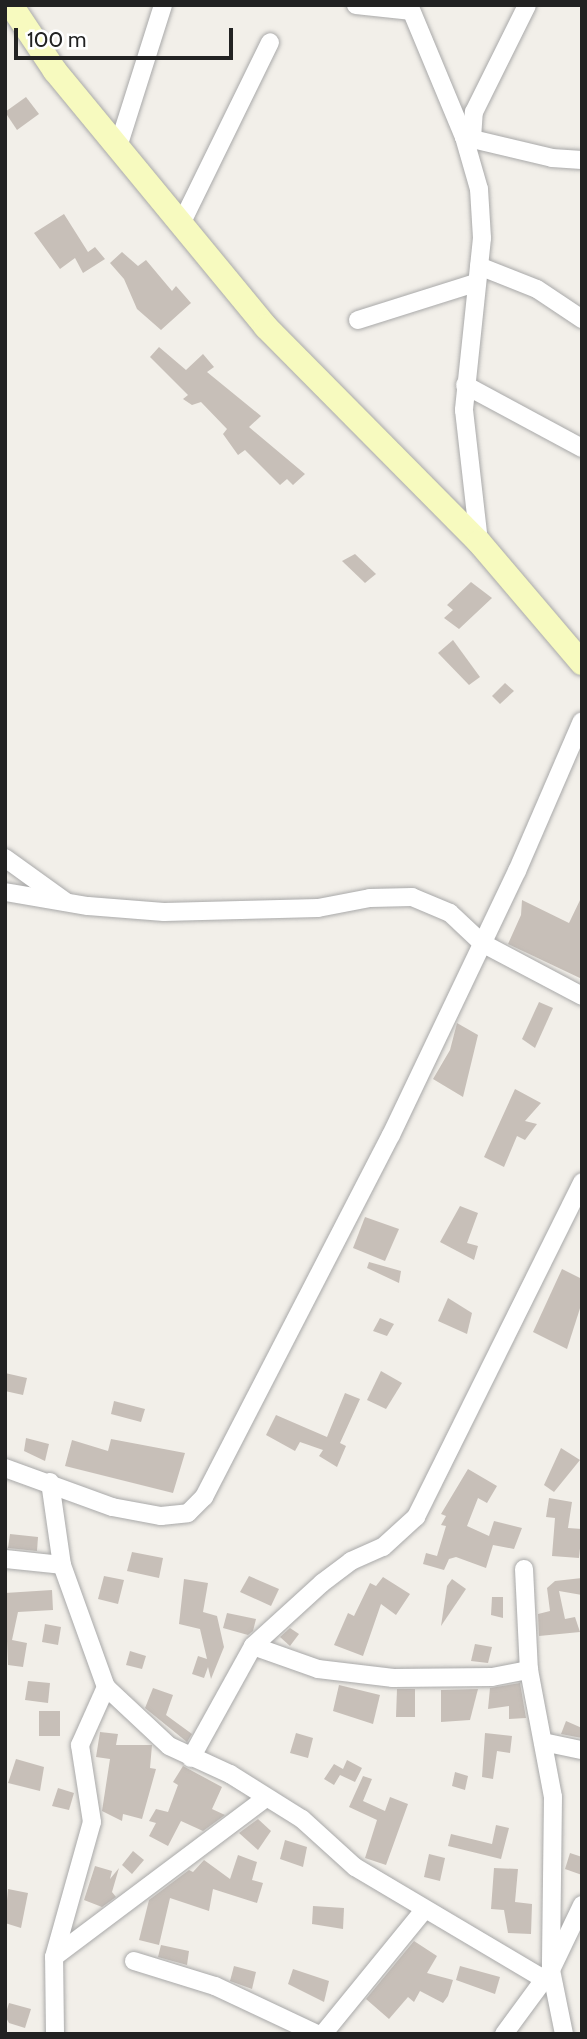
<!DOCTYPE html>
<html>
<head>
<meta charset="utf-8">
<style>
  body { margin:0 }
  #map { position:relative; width:587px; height:2039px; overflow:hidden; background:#f2efe9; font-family:Cabin,sans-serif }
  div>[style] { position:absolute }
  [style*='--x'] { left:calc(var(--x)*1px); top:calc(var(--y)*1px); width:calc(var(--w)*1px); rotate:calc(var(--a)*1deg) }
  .building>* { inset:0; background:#c7bfb8 }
  .roads { filter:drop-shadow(0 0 2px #a9a9a9) drop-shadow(0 0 2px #a9a9a9) }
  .street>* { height:18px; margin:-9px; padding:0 9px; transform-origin:9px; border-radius:9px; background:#fff }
  .secondary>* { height:24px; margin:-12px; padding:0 12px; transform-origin:12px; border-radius:12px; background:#f7fabf }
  span { translate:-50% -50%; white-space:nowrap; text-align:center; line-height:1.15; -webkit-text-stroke:5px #fff; paint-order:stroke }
  .frame { position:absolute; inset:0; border:7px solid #222; pointer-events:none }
  .scale { position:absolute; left:14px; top:28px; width:219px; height:32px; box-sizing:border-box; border:4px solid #222; border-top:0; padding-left:9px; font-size:21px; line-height:24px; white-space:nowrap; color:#222; -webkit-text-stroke:5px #fff; paint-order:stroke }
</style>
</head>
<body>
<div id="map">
  <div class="building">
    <i style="clip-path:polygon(26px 97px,39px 114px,17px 130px,5px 112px)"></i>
    <i style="clip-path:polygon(64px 214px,88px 252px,95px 247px,105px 259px,83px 273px,75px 258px,60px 269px,34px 233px)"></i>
    <i style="clip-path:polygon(122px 252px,138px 266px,146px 260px,172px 291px,176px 286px,191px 303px,161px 330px,137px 309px,124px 279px,110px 263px)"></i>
    <i style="clip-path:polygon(159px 347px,186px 370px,203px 354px,214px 367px,207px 372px,261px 416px,249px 427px,305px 474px,293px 485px,287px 479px,280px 485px,245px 450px,238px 455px,223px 434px,227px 429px,201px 402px,192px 405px,183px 399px,188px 395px,150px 357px)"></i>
    <i style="clip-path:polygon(355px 554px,376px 574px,365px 583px,342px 561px)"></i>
    <i style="clip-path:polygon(471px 582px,492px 598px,459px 629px,444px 618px,453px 610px,447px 605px)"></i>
    <i style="clip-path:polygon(453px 640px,480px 677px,469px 685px,438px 653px)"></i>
    <i style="clip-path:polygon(505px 683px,514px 691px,500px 704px,492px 696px)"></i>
    <i style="clip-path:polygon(582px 896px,582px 979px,508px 944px,521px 915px,522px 900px,569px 923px)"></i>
    <i style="clip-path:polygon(539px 1002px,553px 1008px,535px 1048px,522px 1039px)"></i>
    <i style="clip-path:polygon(457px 1023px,478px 1035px,463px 1097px,433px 1079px,450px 1050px)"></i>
    <i style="clip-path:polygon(515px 1089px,541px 1103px,525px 1121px,537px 1124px,525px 1140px,517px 1136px,504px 1167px,484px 1157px)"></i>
    <i style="clip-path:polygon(460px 1206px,478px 1213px,467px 1243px,478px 1246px,474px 1260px,440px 1242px)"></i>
    <i style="clip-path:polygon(365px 1217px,399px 1229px,385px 1261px,353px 1248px)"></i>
    <i style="clip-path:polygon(369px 1262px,401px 1271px,399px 1283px,367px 1268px)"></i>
    <i style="clip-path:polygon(562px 1269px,582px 1279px,582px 1302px,567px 1349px,533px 1332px)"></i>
    <i style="clip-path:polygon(448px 1298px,472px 1313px,467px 1334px,438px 1321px)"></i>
    <i style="clip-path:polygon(380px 1318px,394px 1324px,387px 1336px,373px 1331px)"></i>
    <i style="clip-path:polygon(381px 1371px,402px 1383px,386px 1409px,367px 1400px)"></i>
    <i style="clip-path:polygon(5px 1373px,27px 1378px,23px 1395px,5px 1391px)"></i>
    <i style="clip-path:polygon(345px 1393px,360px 1399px,340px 1443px,346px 1446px,337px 1467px,319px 1456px,323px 1450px,300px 1442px,295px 1451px,266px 1435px,276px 1415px,327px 1437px)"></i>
    <i style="clip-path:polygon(114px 1401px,145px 1409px,141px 1422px,111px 1414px)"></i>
    <i style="clip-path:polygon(26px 1438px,49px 1444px,45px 1461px,24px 1451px)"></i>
    <i style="clip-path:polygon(111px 1439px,185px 1453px,173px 1493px,65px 1466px,72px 1440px,108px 1451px)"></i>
    <i style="clip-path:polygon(561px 1448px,580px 1460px,554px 1492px,544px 1485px)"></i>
    <i style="clip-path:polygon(468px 1469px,497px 1486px,487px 1503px,478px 1498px,467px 1526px,489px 1536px,494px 1521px,522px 1528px,514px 1549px,493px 1545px,486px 1568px,456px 1557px,449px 1559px,444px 1570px,423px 1564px,426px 1553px,437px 1556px,446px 1526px,441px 1525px,446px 1516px,441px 1514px)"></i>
    <i style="clip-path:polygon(549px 1498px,572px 1502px,568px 1528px,582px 1529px,579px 1558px,552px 1556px,555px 1518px,546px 1517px)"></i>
    <i style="clip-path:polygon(10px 1534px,38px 1537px,37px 1551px,8px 1548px)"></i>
    <i style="clip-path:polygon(132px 1552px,163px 1558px,159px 1578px,127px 1571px)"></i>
    <i style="clip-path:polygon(104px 1576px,124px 1580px,118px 1604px,98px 1599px)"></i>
    <i style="clip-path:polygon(249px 1576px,279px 1589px,271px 1606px,240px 1592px)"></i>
    <i style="clip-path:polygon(383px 1577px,410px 1594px,396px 1615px,381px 1604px,363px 1656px,334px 1645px,348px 1613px,354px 1616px,370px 1583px,376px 1586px)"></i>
    <i style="clip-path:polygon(582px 1578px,582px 1595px,559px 1591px,565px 1619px,575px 1617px,580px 1632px,539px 1636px,538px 1614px,550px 1611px,547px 1588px,555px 1581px)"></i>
    <i style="clip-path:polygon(184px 1579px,208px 1583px,203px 1612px,217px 1616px,224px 1647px,211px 1679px,208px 1667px,204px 1678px,192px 1674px,198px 1656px,207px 1659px,200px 1629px,179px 1624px)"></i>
    <i style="clip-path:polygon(452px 1579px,466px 1589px,441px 1626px,447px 1586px)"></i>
    <i style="clip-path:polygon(52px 1590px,53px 1610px,18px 1612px,12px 1640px,27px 1643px,23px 1667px,8px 1665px,5px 1593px)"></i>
    <i style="clip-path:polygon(492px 1597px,503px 1597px,503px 1618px,491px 1615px)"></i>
    <i style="clip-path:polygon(227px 1613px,256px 1619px,253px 1631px,248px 1635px,223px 1628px)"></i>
    <i style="clip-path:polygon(45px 1624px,61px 1627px,58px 1645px,42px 1642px)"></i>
    <i style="clip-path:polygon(290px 1628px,299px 1634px,290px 1646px,280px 1637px)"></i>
    <i style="clip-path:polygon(475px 1644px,492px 1647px,488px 1663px,471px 1661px)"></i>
    <i style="clip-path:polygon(130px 1651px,146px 1656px,142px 1669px,126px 1665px)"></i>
    <i style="clip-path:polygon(28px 1681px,50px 1683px,48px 1703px,25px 1700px)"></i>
    <i style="clip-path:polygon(520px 1683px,526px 1718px,509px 1719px,509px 1706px,488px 1709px,490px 1688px)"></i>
    <i style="clip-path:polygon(339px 1685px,380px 1695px,373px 1724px,333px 1711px)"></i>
    <i style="clip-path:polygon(153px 1688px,173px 1695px,166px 1715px,192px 1734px,187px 1742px,145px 1708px)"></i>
    <i style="clip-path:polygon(397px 1689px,415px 1689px,415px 1717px,396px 1717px)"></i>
    <i style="clip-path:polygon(478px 1689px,470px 1720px,441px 1722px,441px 1690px)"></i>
    <i style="clip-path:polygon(39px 1711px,60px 1711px,60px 1736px,39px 1736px)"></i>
    <i style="clip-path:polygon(566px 1721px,582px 1728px,582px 1738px,561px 1734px)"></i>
    <i style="clip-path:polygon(100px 1732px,118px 1734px,116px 1745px,152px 1745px,150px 1768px,156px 1769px,142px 1819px,123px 1814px,122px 1821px,102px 1811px,110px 1759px,96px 1757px)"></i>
    <i style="clip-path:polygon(296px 1733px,313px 1738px,308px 1758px,290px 1753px)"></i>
    <i style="clip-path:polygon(485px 1733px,512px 1736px,510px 1753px,497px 1751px,493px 1779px,482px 1777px)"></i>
    <i style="clip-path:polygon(16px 1759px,44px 1767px,40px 1791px,8px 1783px)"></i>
    <i style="clip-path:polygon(347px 1760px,362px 1768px,355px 1782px,340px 1775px,334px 1785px,324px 1779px,334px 1764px,343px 1769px)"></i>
    <i style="clip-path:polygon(183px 1766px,222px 1787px,212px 1809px,225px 1815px,203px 1831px,181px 1821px,168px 1846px,149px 1836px,156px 1823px,149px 1821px,156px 1809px,168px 1812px,178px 1785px,173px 1782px)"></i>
    <i style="clip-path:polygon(455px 1772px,468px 1776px,465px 1790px,452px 1786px)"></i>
    <i style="clip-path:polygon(363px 1776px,372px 1779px,363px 1801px,385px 1811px,390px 1797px,408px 1804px,386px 1865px,365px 1858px,377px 1820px,349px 1807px)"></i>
    <i style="clip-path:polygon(58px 1788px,74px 1793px,69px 1810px,52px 1806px)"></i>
    <i style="clip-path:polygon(258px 1819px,271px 1831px,258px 1850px,239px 1833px)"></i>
    <i style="clip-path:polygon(496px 1825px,509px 1828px,501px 1859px,448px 1846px,451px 1834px,492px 1844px)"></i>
    <i style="clip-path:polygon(285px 1840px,307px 1847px,303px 1867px,280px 1859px)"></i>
    <i style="clip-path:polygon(133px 1851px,144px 1860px,132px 1874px,122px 1865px)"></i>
    <i style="clip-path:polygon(570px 1853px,582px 1857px,582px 1875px,565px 1869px)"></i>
    <i style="clip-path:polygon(429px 1854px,445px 1858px,440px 1881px,424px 1877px)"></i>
    <i style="clip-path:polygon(238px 1855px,257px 1862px,252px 1880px,263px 1883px,257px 1903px,213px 1889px,209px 1911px,170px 1898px,159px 1945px,139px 1940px,149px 1900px,189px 1870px,193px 1872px,204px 1860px,230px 1879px)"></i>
    <i style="clip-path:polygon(95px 1866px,112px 1871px,110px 1879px,119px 1868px,112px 1892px,116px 1897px,102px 1907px,84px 1900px)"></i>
    <i style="clip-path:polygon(494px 1868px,518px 1869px,515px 1902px,532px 1904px,531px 1934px,508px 1933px,504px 1910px,491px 1909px)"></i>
    <i style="clip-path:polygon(8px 1889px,28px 1893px,21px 1928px,5px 1923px)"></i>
    <i style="clip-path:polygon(313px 1906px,344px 1908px,343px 1929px,312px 1924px)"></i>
    <i style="clip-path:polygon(414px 1941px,437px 1956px,427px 1973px,453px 1980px,448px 1996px,443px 2003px,420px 1991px,414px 2002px,408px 1997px,389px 2019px,366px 1999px)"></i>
    <i style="clip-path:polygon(161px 1945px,189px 1951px,187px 1965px,158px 1957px)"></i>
    <i style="clip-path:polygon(234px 1966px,256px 1972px,252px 1989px,230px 1981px)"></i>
    <i style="clip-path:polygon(460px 1966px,500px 1977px,495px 1994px,456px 1980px)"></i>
    <i style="clip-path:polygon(293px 1969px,329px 1981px,324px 2002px,288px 1984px)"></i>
    <i style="clip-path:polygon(9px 2003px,31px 2009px,25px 2028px,9px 2023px,5px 2016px)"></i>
  </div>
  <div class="roads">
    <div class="street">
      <i style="--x:356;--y:5;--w:54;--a:6.3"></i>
      <i style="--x:409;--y:5;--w:143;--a:67.4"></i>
      <i style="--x:464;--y:137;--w:54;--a:73.9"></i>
      <i style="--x:479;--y:189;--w:49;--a:86.5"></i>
      <i style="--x:482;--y:238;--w:173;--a:96"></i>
      <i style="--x:464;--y:410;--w:133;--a:83.5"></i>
      <i style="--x:464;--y:137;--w:90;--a:13.4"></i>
      <i style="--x:552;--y:158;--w:30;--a:4"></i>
      <i style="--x:472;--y:138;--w:26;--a:-86"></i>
      <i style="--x:474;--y:112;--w:119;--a:-63.6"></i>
      <i style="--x:118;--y:147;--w:149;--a:-72.4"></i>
      <i style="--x:182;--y:222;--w:200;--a:-63.9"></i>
      <i style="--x:479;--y:266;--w:62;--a:21.6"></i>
      <i style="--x:537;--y:289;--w:54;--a:33.7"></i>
      <i style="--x:358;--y:320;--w:123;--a:-17.5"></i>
      <i style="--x:465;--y:385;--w:133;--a:28.3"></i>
      <i style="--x:5;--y:858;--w:75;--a:35.8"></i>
      <i style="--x:5;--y:892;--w:84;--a:9.6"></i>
      <i style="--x:88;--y:906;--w:76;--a:4.5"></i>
      <i style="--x:164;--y:912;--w:154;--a:-1.5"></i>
      <i style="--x:318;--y:908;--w:53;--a:-10.9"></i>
      <i style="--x:370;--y:898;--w:42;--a:-1.4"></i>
      <i style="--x:412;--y:897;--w:41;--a:22.8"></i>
      <i style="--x:450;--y:913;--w:44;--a:43.2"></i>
      <i style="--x:482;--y:943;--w:113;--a:27.9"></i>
      <i style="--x:5;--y:1468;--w:114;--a:20"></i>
      <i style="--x:112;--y:1507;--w:50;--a:10.4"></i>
      <i style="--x:161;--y:1516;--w:27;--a:-6"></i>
      <i style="--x:188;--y:1513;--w:23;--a:-45"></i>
      <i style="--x:204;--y:1497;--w:407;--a:-62.7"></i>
      <i style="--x:391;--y:1135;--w:293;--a:-64.5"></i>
      <i style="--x:517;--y:871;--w:163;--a:-66.6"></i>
      <i style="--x:50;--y:1482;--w:84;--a:81.8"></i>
      <i style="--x:62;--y:1565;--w:130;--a:70.2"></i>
      <i style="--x:106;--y:1687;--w:86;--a:43.1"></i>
      <i style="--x:169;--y:1746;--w:67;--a:24.7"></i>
      <i style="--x:230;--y:1774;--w:85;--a:32"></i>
      <i style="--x:302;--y:1819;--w:72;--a:42.2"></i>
      <i style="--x:355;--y:1867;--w:220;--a:30.7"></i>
      <i style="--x:5;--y:1559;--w:57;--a:6"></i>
      <i style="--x:524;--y:1569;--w:101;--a:87.2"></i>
      <i style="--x:529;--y:1670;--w:129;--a:79.3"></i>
      <i style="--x:553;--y:1797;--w:173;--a:90.7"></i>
      <i style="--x:551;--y:1970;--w:65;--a:78.5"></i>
      <i style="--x:253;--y:1646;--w:69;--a:19.5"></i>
      <i style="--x:318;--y:1669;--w:76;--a:6.8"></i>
      <i style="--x:393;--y:1678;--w:99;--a:-0.6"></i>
      <i style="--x:492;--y:1677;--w:38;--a:-11"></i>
      <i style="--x:543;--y:1742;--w:40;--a:12"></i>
      <i style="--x:191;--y:1758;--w:128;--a:-61"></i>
      <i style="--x:253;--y:1646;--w:93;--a:-42.4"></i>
      <i style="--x:322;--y:1583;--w:36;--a:-37"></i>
      <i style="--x:351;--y:1561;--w:35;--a:-24"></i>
      <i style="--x:383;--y:1547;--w:45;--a:-42.3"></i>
      <i style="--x:416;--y:1517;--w:374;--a:-63.6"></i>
      <i style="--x:54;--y:1957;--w:265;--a:-36.9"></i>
      <i style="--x:134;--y:1961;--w:85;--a:17.2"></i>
      <i style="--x:215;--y:1986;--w:113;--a:25.2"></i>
      <i style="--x:55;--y:2034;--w:77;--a:-90.7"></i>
      <i style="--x:54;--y:1957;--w:140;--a:-74.3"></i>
      <i style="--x:92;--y:1822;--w:78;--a:-98.9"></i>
      <i style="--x:80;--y:1745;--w:64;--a:-65.9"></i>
      <i style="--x:323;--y:2034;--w:160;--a:-50.8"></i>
      <i style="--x:504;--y:2034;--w:79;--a:-53.7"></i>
      <i style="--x:551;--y:1970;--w:72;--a:-64.5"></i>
    </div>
    <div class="secondary">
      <i style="--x:11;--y:5;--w:79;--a:56.3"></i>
      <i style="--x:55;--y:71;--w:332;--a:50.5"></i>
      <i style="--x:266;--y:327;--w:303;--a:45.3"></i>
      <i style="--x:479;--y:542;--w:159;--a:49.6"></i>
    </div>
  </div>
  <div class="frame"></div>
  <div class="scale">100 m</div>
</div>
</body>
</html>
